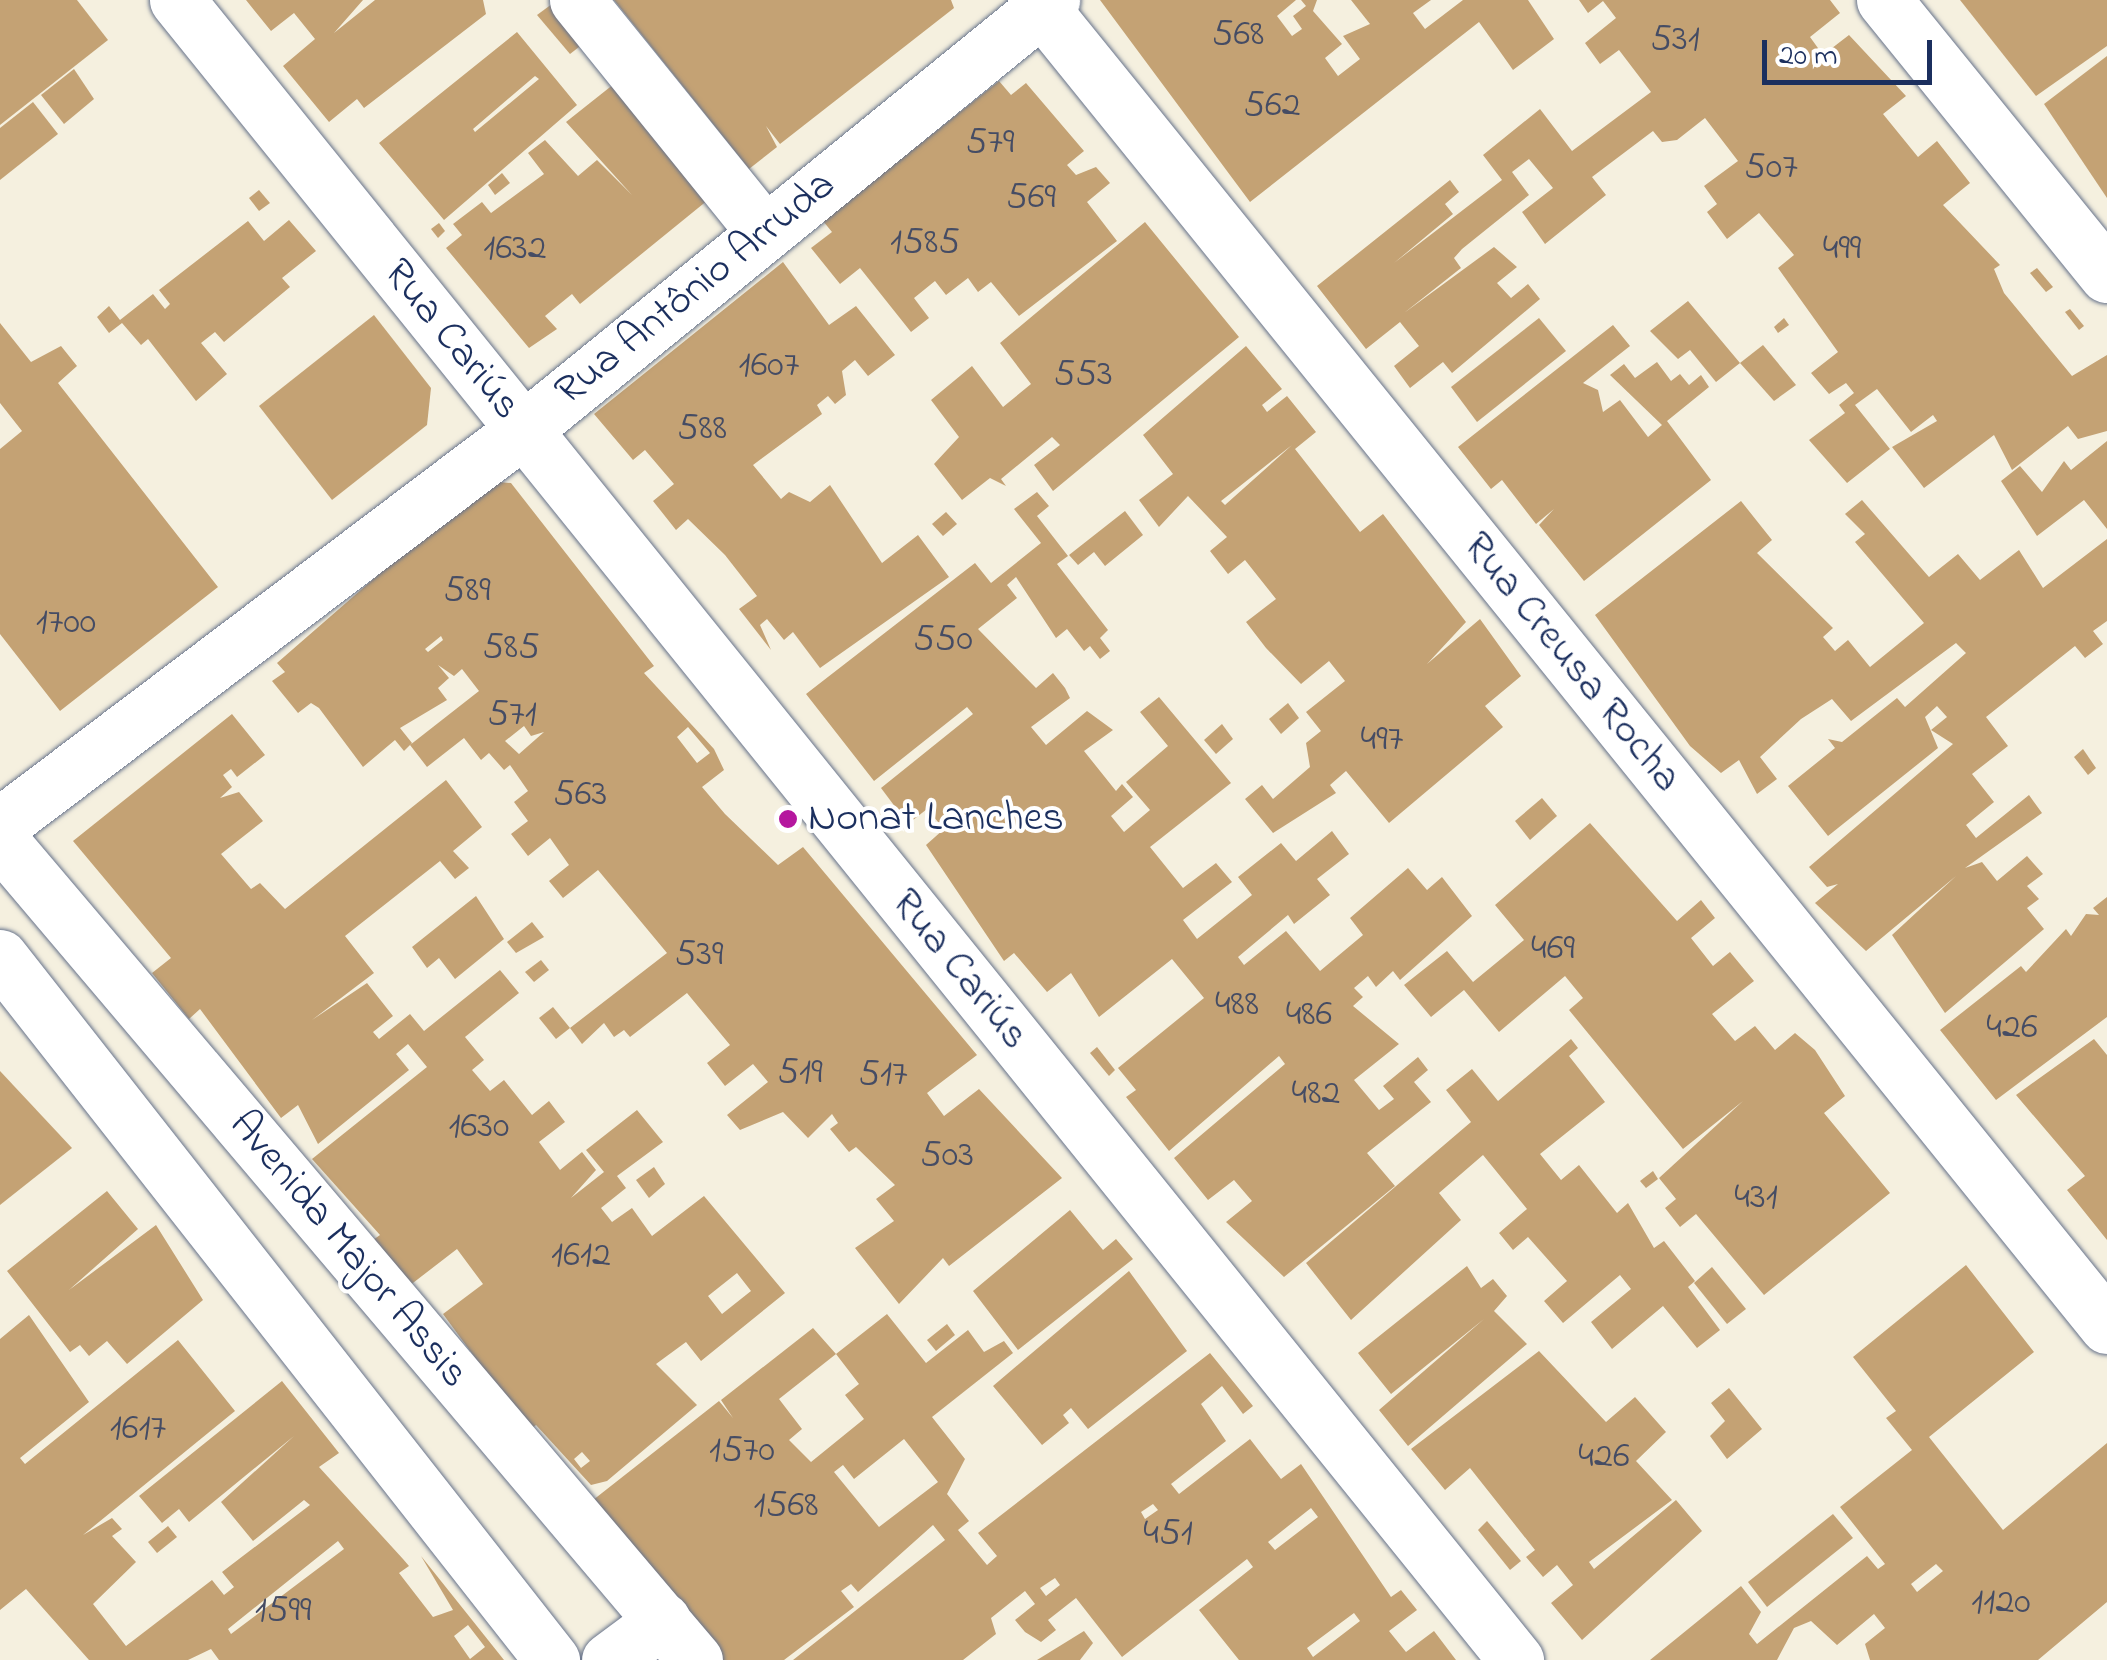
<!DOCTYPE html>
<html>
<head>
<meta charset="utf-8">
<style>
  body { margin:0 }
  #map { position:relative; width:2107px; height:1660px; overflow:hidden; background:#f5f0df; font-family:"Indie Flower",sans-serif }
  div>[style] { position:absolute }
  [style*='--x'] { left:calc(var(--x)*1px); top:calc(var(--y)*1px); width:calc(var(--w)*1px); rotate:calc(var(--a)*1deg) }
  .building>* { inset:0; background:#c4a274 }
  .roads { filter:drop-shadow(0 0 2px #67738b) drop-shadow(0 0 2px #67738b) }
  .minor>* { height:55px; margin:-27.5px; padding:0 27.5px; transform-origin:27.5px; border-radius:27.5px; background:#fff }
  .dots>* { width:28px; height:28px; translate:-50% -50%; box-sizing:border-box; border:5px solid #fff; border-radius:50% }
  span { translate:-50% -50%; white-space:nowrap; text-align:center; line-height:1.15; -webkit-text-stroke:8px #fff; paint-order:stroke }
  .number-label { font-size:38px; color:#454c64 }
  .number-label span { -webkit-text-stroke-width:0 }
  .street-label { font-size:42px; color:#1b2f5e }
  .poi-label { font-size:42px; color:#1b2f5e }
  .left { translate:0 -50%; text-align:left }
  .scale { position:absolute; left:1762px; top:40px; width:170px; height:45px; box-sizing:border-box; border:5px solid #1b2f5e; border-top:0; padding-left:12px; font-size:30px; line-height:35px; white-space:nowrap; color:#1b2f5e; -webkit-text-stroke:8px #fff; paint-order:stroke }
</style>
</head>
<body>
<div id="map">
  <div class="building">
    <i style="clip-path:polygon(0 0,77px 0,108px 40px,0 125px)"></i>
    <i style="clip-path:polygon(246px 0,363px 0,334px 33px,375px 0,483px 0,486px 14px,364px 108px,357px 99px,329px 122px,283px 66px,315px 39px,294px 13px,271px 31px)"></i>
    <i style="clip-path:polygon(614px 0,951px 0,954px 8px,780px 144px,766px 126px,777px 147px,749px 169px)"></i>
    <i style="clip-path:polygon(1100px 0,1296px 0,1277px 16px,1292px 36px,1302px 29px,1293px 16px,1306px 6px,1301px 0,1317px 0,1313px 11px,1342px 44px,1325px 58px,1338px 76px,1360px 59px,1343px 36px,1370px 24px,1351px 0,1431px 0,1413px 13px,1425px 29px,1463px 0,1528px 0,1554px 39px,1513px 70px,1479px 22px,1250px 202px)"></i>
    <i style="clip-path:polygon(1579px 0,1830px 0,1840px 13px,1810px 37px,1823px 55px,1849px 35px,1906px 96px,1883px 114px,1918px 157px,1937px 141px,1970px 183px,1943px 205px,2000px 265px,1994px 269px,2004px 293px,2072px 376px,2107px 355px,2107px 431px,2078px 439px,2068px 426px,2012px 470px,1994px 435px,1924px 488px,1892px 447px,1937px 421px,1933px 415px,1911px 432px,1877px 389px,1855px 405px,1890px 449px,1847px 483px,1809px 440px,1845px 413px,1839px 405px,1854px 393px,1846px 383px,1829px 394px,1811px 373px,1838px 352px,1778px 268px,1794px 255px,1759px 213px,1727px 239px,1707px 212px,1717px 204px,1704px 186px,1738px 161px,1705px 118px,1677px 140px,1662px 142px,1653px 131px,1592px 177px,1606px 195px,1545px 244px,1522px 212px,1553px 188px,1529px 159px,1512px 172px,1529px 195px,1462px 249px,1454px 258px,1461px 268px,1404px 313px,1494px 247px,1517px 267px,1497px 283px,1511px 298px,1528px 284px,1540px 299px,1452px 373px,1443px 362px,1410px 388px,1394px 366px,1419px 346px,1400px 322px,1366px 349px,1317px 286px,1450px 180px,1459px 192px,1445px 204px,1453px 214px,1394px 263px,1502px 180px,1483px 155px,1540px 109px,1572px 151px,1651px 92px,1619px 50px,1600px 64px,1585px 43px,1616px 18px,1603px 1px,1588px 13px)"></i>
    <i style="clip-path:polygon(1960px 0,2107px 0,2107px 46px,2036px 96px)"></i>
    <i style="clip-path:polygon(556px 1px,588px 40px,570px 54px,537px 15px)"></i>
    <i style="clip-path:polygon(evenodd,517px 32px,577px 105px,444px 220px,379px 143px,517px 32px,535px 76px,539px 79px,475px 132px,473px 129px,535px 76px)"></i>
    <i style="clip-path:polygon(2107px 56px,2107px 198px,2044px 104px)"></i>
    <i style="clip-path:polygon(74px 69px,94px 99px,64px 124px,41px 95px)"></i>
    <i style="clip-path:polygon(624px 76px,719px 191px,580px 304px,572px 294px,545px 316px,557px 329px,529px 348px,446px 248px,462px 235px,453px 224px,482px 202px,491px 213px,544px 174px,528px 153px,545px 140px,578px 176px,597px 160px,632px 195px,566px 122px)"></i>
    <i style="clip-path:polygon(999px 81px,1011px 95px,1026px 83px,1084px 151px,1067px 165px,1076px 175px,1096px 167px,1110px 183px,1087px 202px,1117px 241px,1019px 316px,991px 282px,978px 292px,968px 278px,946px 295px,935px 281px,914px 298px,929px 318px,911px 332px,860px 268px,840px 284px,811px 248px,832px 232px,823px 221px)"></i>
    <i style="clip-path:polygon(33px 102px,58px 134px,0 180px,0 128px)"></i>
    <i style="clip-path:polygon(502px 173px,510px 183px,495px 195px,488px 185px)"></i>
    <i style="clip-path:polygon(259px 190px,270px 203px,259px 211px,249px 198px)"></i>
    <i style="clip-path:polygon(289px 220px,316px 251px,282px 278px,290px 287px,224px 342px,215px 332px,201px 343px,227px 374px,196px 401px,148px 339px,141px 345px,122px 323px,109px 333px,97px 317px,109px 306px,120px 320px,153px 294px,165px 309px,170px 304px,159px 290px,248px 221px,264px 241px)"></i>
    <i style="clip-path:polygon(1145px 222px,1239px 337px,1053px 491px,1034px 465px,1060px 445px,1052px 437px,1001px 479px,1006px 486px,990px 478px,962px 500px,934px 464px,959px 437px,931px 400px,972px 366px,1003px 407px,1031px 384px,1000px 343px)"></i>
    <i style="clip-path:polygon(439px 223px,445px 231px,438px 238px,431px 229px)"></i>
    <i style="clip-path:polygon(783px 262px,829px 325px,856px 306px,895px 355px,868px 376px,855px 360px,842px 371px,846px 395px,835px 404px,828px 396px,817px 405px,822px 414px,753px 465px,781px 499px,789px 492px,810px 502px,830px 485px,882px 563px,918px 535px,949px 577px,820px 668px,793px 632px,784px 640px,767px 619px,760px 625px,771px 650px,739px 609px,757px 596px,725px 555px,688px 519px,676px 530px,653px 501px,674px 484px,645px 450px,633px 460px,594px 414px)"></i>
    <i style="clip-path:polygon(2037px 268px,2053px 287px,2046px 292px,2030px 273px)"></i>
    <i style="clip-path:polygon(1688px 301px,1740px 363px,1716px 382px,1690px 350px,1678px 359px,1650px 331px)"></i>
    <i style="clip-path:polygon(2070px 309px,2084px 326px,2079px 330px,2065px 312px)"></i>
    <i style="clip-path:polygon(374px 315px,431px 388px,427px 425px,332px 500px,259px 406px)"></i>
    <i style="clip-path:polygon(1539px 318px,1566px 351px,1477px 422px,1451px 387px)"></i>
    <i style="clip-path:polygon(1784px 318px,1789px 325px,1778px 333px,1774px 327px)"></i>
    <i style="clip-path:polygon(0 323px,31px 362px,61px 346px,77px 366px,58px 383px,218px 587px,60px 711px,0 634px,0 449px,22px 431px,0 403px)"></i>
    <i style="clip-path:polygon(1613px 325px,1630px 346px,1583px 383px,1598px 390px,1603px 412px,1620px 400px,1648px 437px,1662px 425px,1610px 375px,1624px 364px,1635px 378px,1657px 362px,1671px 381px,1680px 374px,1689px 385px,1701px 375px,1709px 387px,1667px 421px,1711px 480px,1584px 581px,1539px 525px,1554px 509px,1536px 524px,1502px 480px,1491px 489px,1458px 447px)"></i>
    <i style="clip-path:polygon(1763px 345px,1796px 385px,1774px 401px,1740px 363px)"></i>
    <i style="clip-path:polygon(evenodd,1246px 346px,1282px 389px,1262px 405px,1267px 412px,1287px 396px,1316px 432px,1295px 449px,1360px 532px,1383px 514px,1466px 622px,1427px 664px,1480px 619px,1521px 676px,1485px 706px,1503px 727px,1389px 823px,1346px 771px,1330px 785px,1336px 793px,1273px 833px,1245px 799px,1262px 785px,1273px 799px,1310px 767px,1306px 743px,1321px 731px,1306px 712px,1345px 681px,1329px 661px,1301px 684px,1266px 648px,1246px 622px,1276px 599px,1245px 560px,1228px 574px,1210px 551px,1227px 537px,1188px 496px,1159px 527px,1139px 500px,1173px 474px,1143px 435px,1246px 346px,1292px 445px,1225px 505px,1221px 501px,1292px 445px)"></i>
    <i style="clip-path:polygon(2107px 441px,2107px 529px,2084px 500px,2037px 536px,2001px 481px,2020px 466px,2042px 492px,2064px 461px,2071px 470px)"></i>
    <i style="clip-path:polygon(evenodd,486px 481px,511px 483px,654px 666px,644px 673px,714px 749px,724px 770px,702px 787px,725px 814px,778px 865px,803px 847px,977px 1055px,927px 1093px,944px 1116px,979px 1089px,1062px 1178px,949px 1266px,943px 1258px,899px 1304px,855px 1248px,894px 1221px,876px 1199px,895px 1185px,856px 1147px,849px 1152px,830px 1129px,838px 1123px,832px 1114px,808px 1138px,783px 1112px,740px 1130px,727px 1115px,768px 1082px,753px 1064px,725px 1086px,707px 1063px,730px 1045px,687px 993px,630px 1037px,624px 1030px,614px 1037px,604px 1023px,582px 1044px,570px 1028px,667px 953px,598px 870px,563px 898px,549px 881px,569px 865px,550px 838px,528px 856px,511px 834px,528px 821px,514px 802px,528px 791px,510px 765px,504px 770px,489px 753px,481px 760px,464px 738px,427px 767px,410px 745px,479px 691px,462px 669px,454px 676px,438px 665px,449px 678px,438px 688px,447px 700px,400px 728px,412px 743px,404px 751px,395px 740px,363px 767px,319px 708px,311px 703px,298px 713px,272px 681px,285px 672px,277px 663px,486px 481px,441px 636px,443px 640px,428px 652px,425px 649px,441px 636px,486px 481px,524px 726px,531px 736px,544px 732px,519px 754px,505px 741px,524px 726px,486px 481px,688px 727px,710px 753px,697px 763px,677px 737px,688px 727px)"></i>
    <i style="clip-path:polygon(1037px 492px,1049px 506px,1037px 516px,1068px 556px,1057px 564px,1108px 630px,1100px 638px,1110px 651px,1100px 659px,1090px 646px,1084px 651px,1067px 629px,1056px 638px,1016px 577px,1007px 585px,1017px 598px,978px 629px,1036px 688px,1053px 673px,1065px 688px,1070px 698px,1031px 727px,1046px 745px,1087px 711px,1113px 730px,1084px 751px,1116px 791px,1122px 784px,1133px 797px,1111px 816px,1124px 832px,1150px 810px,1126px 782px,1168px 746px,1140px 712px,1159px 697px,1231px 783px,1150px 847px,1183px 888px,1216px 863px,1232px 882px,1183px 920px,1197px 939px,1252px 895px,1238px 877px,1281px 843px,1296px 861px,1332px 831px,1349px 854px,1317px 879px,1330px 895px,1294px 924px,1288px 915px,1238px 957px,1244px 965px,1286px 931px,1320px 971px,1363px 935px,1350px 918px,1408px 868px,1427px 890px,1442px 877px,1472px 916px,1400px 980px,1393px 971px,1376px 987px,1368px 976px,1354px 988px,1363px 997px,1353px 1006px,1399px 1044px,1354px 1080px,1379px 1110px,1394px 1099px,1383px 1086px,1418px 1057px,1428px 1070px,1414px 1082px,1431px 1102px,1367px 1153px,1395px 1186px,1284px 1277px,1226px 1222px,1252px 1201px,1234px 1180px,1208px 1200px,1174px 1158px,1285px 1064px,1279px 1056px,1169px 1151px,1126px 1097px,1136px 1090px,1118px 1068px,1204px 998px,1172px 959px,1099px 1017px,1071px 973px,1047px 992px,1014px 953px,1004px 961px,926px 845px,944px 829px,927px 809px,908px 824px,881px 788px,973px 714px,967px 707px,874px 781px,806px 694px,975px 563px,991px 583px,1041px 543px,1014px 509px)"></i>
    <i style="clip-path:polygon(1862px 500px,1929px 577px,1958px 554px,1980px 580px,2019px 550px,2043px 588px,2107px 539px,2107px 621px,2093px 631px,2103px 644px,2085px 658px,2075px 646px,1986px 717px,2008px 746px,1972px 774px,1994px 802px,1966px 825px,1976px 838px,2029px 795px,2042px 813px,1965px 868px,1982px 862px,1997px 881px,2027px 856px,2043px 874px,2027px 886px,2039px 899px,2027px 908px,2044px 929px,1945px 1013px,1892px 935px,1956px 876px,1866px 951px,1815px 903px,1838px 884px,1827px 887px,1809px 867px,1953px 744px,1931px 730px,1947px 717px,1937px 706px,1925px 717px,1938px 748px,1828px 836px,1788px 786px,1835px 748px,1828px 739px,1842px 742px,1897px 698px,1905px 707px,1966px 653px,1956px 643px,1851px 721px,1832px 699px,1801px 719px,1760px 757px,1777px 779px,1757px 794px,1739px 760px,1721px 773px,1690px 746px,1595px 615px,1741px 501px,1772px 540px,1757px 553px,1833px 628px,1823px 637px,1835px 651px,1848px 640px,1870px 667px,1924px 623px,1855px 542px,1865px 534px,1845px 514px)"></i>
    <i style="clip-path:polygon(1125px 511px,1143px 535px,1105px 566px,1094px 552px,1078px 565px,1069px 555px)"></i>
    <i style="clip-path:polygon(946px 512px,957px 524px,943px 536px,932px 524px)"></i>
    <i style="clip-path:polygon(1288px 703px,1299px 718px,1281px 734px,1269px 719px)"></i>
    <i style="clip-path:polygon(evenodd,232px 714px,265px 755px,237px 777px,231px 769px,223px 775px,232px 787px,220px 798px,239px 792px,263px 821px,221px 854px,251px 889px,260px 883px,285px 909px,446px 780px,482px 827px,453px 851px,469px 868px,455px 879px,440px 861px,345px 936px,374px 973px,312px 1020px,367px 983px,393px 1016px,373px 1032px,379px 1039px,410px 1014px,424px 1031px,500px 970px,519px 993px,465px 1037px,484px 1060px,472px 1070px,490px 1091px,504px 1080px,532px 1115px,549px 1101px,565px 1122px,539px 1142px,560px 1170px,582px 1152px,596px 1170px,571px 1198px,604px 1172px,586px 1150px,637px 1110px,663px 1142px,617px 1176px,626px 1188px,601px 1208px,612px 1222px,632px 1208px,652px 1236px,704px 1196px,785px 1293px,701px 1361px,686px 1342px,656px 1364px,697px 1405px,607px 1481px,591px 1485px,536px 1425px,529px 1431px,443px 1314px,483px 1284px,457px 1249px,409px 1286px,373px 1240px,380px 1235px,312px 1159px,427px 1067px,408px 1044px,396px 1054px,409px 1070px,318px 1144px,298px 1105px,281px 1118px,200px 1009px,189px 1019px,152px 973px,171px 958px,73px 841px,232px 714px,737px 1273px,751px 1291px,722px 1314px,708px 1296px,737px 1273px,232px 714px,582px 1452px,590px 1461px,581px 1468px,574px 1459px,582px 1452px)"></i>
    <i style="clip-path:polygon(1222px 724px,1233px 739px,1216px 754px,1204px 740px)"></i>
    <i style="clip-path:polygon(2083px 749px,2096px 768px,2088px 775px,2074px 757px)"></i>
    <i style="clip-path:polygon(1542px 798px,1557px 816px,1530px 840px,1515px 821px)"></i>
    <i style="clip-path:polygon(1590px 823px,1677px 921px,1701px 900px,1715px 918px,1691px 938px,1713px 966px,1730px 952px,1754px 981px,1712px 1014px,1735px 1041px,1755px 1026px,1775px 1050px,1795px 1033px,1815px 1050px,1845px 1096px,1824px 1113px,1890px 1193px,1764px 1295px,1696px 1214px,1680px 1227px,1665px 1208px,1676px 1199px,1659px 1178px,1743px 1101px,1683px 1149px,1569px 1010px,1583px 998px,1565px 976px,1499px 1032px,1464px 990px,1431px 1017px,1404px 985px,1447px 951px,1473px 982px,1524px 940px,1495px 905px)"></i>
    <i style="clip-path:polygon(476px 896px,504px 939px,455px 979px,439px 958px,427px 968px,412px 947px)"></i>
    <i style="clip-path:polygon(2107px 897px,2107px 1017px,1996px 1100px,1940px 1030px,2021px 966px,2026px 972px,2066px 929px,2071px 936px,2086px 914px,2099px 915px,2093px 908px)"></i>
    <i style="clip-path:polygon(532px 922px,544px 937px,516px 953px,507px 942px)"></i>
    <i style="clip-path:polygon(541px 960px,549px 970px,534px 982px,525px 972px)"></i>
    <i style="clip-path:polygon(553px 1007px,570px 1028px,556px 1039px,539px 1018px)"></i>
    <i style="clip-path:polygon(1571px 1039px,1578px 1048px,1569px 1056px,1605px 1102px,1540px 1154px,1561px 1180px,1579px 1165px,1617px 1213px,1628px 1203px,1654px 1248px,1664px 1241px,1695px 1281px,1688px 1287px,1720px 1330px,1697px 1348px,1663px 1306px,1612px 1349px,1591px 1322px,1631px 1289px,1620px 1275px,1563px 1323px,1544px 1301px,1567px 1281px,1528px 1237px,1513px 1250px,1499px 1233px,1527px 1209px,1483px 1155px,1439px 1193px,1461px 1220px,1351px 1320px,1306px 1263px,1471px 1122px,1446px 1090px,1472px 1069px,1498px 1101px)"></i>
    <i style="clip-path:polygon(2094px 1039px,2107px 1055px,2107px 1240px,2067px 1190px,2085px 1176px,2016px 1095px)"></i>
    <i style="clip-path:polygon(1097px 1047px,1115px 1070px,1109px 1076px,1090px 1053px)"></i>
    <i style="clip-path:polygon(0 1071px,72px 1148px,0 1205px)"></i>
    <i style="clip-path:polygon(654px 1167px,665px 1184px,649px 1198px,636px 1180px)"></i>
    <i style="clip-path:polygon(1653px 1171px,1658px 1179px,1646px 1188px,1640px 1181px)"></i>
    <i style="clip-path:polygon(107px 1191px,138px 1229px,69px 1290px,156px 1225px,203px 1300px,127px 1364px,107px 1341px,89px 1356px,80px 1345px,70px 1352px,7px 1271px)"></i>
    <i style="clip-path:polygon(1070px 1210px,1103px 1250px,1116px 1239px,1133px 1259px,1018px 1350px,973px 1291px)"></i>
    <i style="clip-path:polygon(evenodd,1966px 1265px,2034px 1352px,1929px 1437px,2003px 1530px,2107px 1443px,2107px 1602px,2038px 1660px,1870px 1660px,1865px 1644px,1885px 1628px,1874px 1614px,1837px 1645px,1811px 1621px,1794px 1628px,1777px 1660px,1650px 1660px,1741px 1586px,1761px 1612px,1749px 1634px,1757px 1644px,1867px 1556px,1878px 1569px,1885px 1564px,1840px 1507px,1912px 1450px,1886px 1418px,1896px 1411px,1853px 1357px,1966px 1265px,1936px 1564px,1943px 1571px,1917px 1592px,1911px 1584px,1936px 1564px)"></i>
    <i style="clip-path:polygon(1467px 1266px,1481px 1288px,1493px 1279px,1507px 1296px,1494px 1311px,1527px 1344px,1408px 1446px,1379px 1410px,1484px 1319px,1391px 1394px,1358px 1353px)"></i>
    <i style="clip-path:polygon(1712px 1267px,1746px 1309px,1727px 1324px,1694px 1283px)"></i>
    <i style="clip-path:polygon(1129px 1271px,1187px 1351px,1088px 1429px,1071px 1408px,1063px 1415px,1069px 1423px,1042px 1445px,993px 1386px)"></i>
    <i style="clip-path:polygon(evenodd,887px 1314px,926px 1363px,968px 1330px,984px 1352px,1004px 1341px,1013px 1353px,932px 1417px,965px 1459px,947px 1494px,969px 1521px,958px 1530px,987px 1565px,997px 1556px,978px 1533px,1210px 1353px,1253px 1406px,1243px 1414px,1222px 1386px,1201px 1404px,1226px 1441px,1171px 1484px,1179px 1494px,1250px 1439px,1281px 1479px,1301px 1464px,1391px 1597px,1401px 1590px,1417px 1610px,1389px 1631px,1406px 1652px,1434px 1631px,1456px 1660px,1239px 1660px,1199px 1610px,1253px 1567px,1247px 1559px,1122px 1657px,1076px 1598px,1048px 1620px,1056px 1630px,1041px 1642px,1025px 1632px,1015px 1620px,1035px 1604px,1025px 1591px,991px 1618px,996px 1634px,963px 1660px,793px 1660px,945px 1540px,933px 1525px,858px 1592px,851px 1584px,841px 1591px,854px 1607px,784px 1660px,723px 1660px,588px 1504px,719px 1401px,733px 1418px,721px 1400px,813px 1328px,836px 1354px,779px 1399px,802px 1429px,789px 1440px,811px 1462px,864px 1419px,845px 1395px,859px 1384px,836px 1354px,887px 1314px,904px 1439px,938px 1482px,879px 1527px,834px 1472px,843px 1465px,854px 1479px,904px 1439px,887px 1314px,1153px 1504px,1158px 1510px,1145px 1519px,1141px 1512px,1153px 1504px,887px 1314px,1311px 1508px,1318px 1517px,1275px 1550px,1268px 1542px,1311px 1508px,887px 1314px,1055px 1578px,1060px 1585px,1046px 1596px,1040px 1588px,1055px 1578px,887px 1314px,1354px 1613px,1360px 1621px,1313px 1657px,1307px 1648px,1354px 1613px)"></i>
    <i style="clip-path:polygon(evenodd,29px 1315px,89px 1402px,20px 1458px,25px 1464px,178px 1340px,235px 1411px,83px 1535px,112px 1518px,122px 1529px,112px 1536px,136px 1562px,93px 1604px,126px 1646px,212px 1580px,224px 1595px,234px 1587px,222px 1572px,310px 1505px,304px 1500px,253px 1541px,221px 1502px,294px 1436px,189px 1522px,179px 1509px,162px 1523px,139px 1496px,282px 1381px,339px 1453px,319px 1467px,403px 1559px,409px 1566px,399px 1573px,433px 1617px,453px 1610px,421px 1556px,504px 1660px,219px 1660px,211px 1649px,188px 1660px,89px 1660px,26px 1589px,0 1610px,0 1339px,29px 1315px,338px 1541px,344px 1549px,231px 1634px,228px 1629px,338px 1541px,29px 1315px,468px 1625px,485px 1647px,470px 1659px,454px 1636px,468px 1625px)"></i>
    <i style="clip-path:polygon(947px 1324px,955px 1335px,936px 1351px,927px 1340px)"></i>
    <i style="clip-path:polygon(1539px 1351px,1606px 1422px,1635px 1397px,1666px 1432px,1636px 1461px,1672px 1500px,1589px 1562px,1594px 1569px,1676px 1500px,1702px 1531px,1582px 1640px,1551px 1603px,1573px 1585px,1557px 1565px,1543px 1577px,1526px 1557px,1535px 1550px,1470px 1468px,1445px 1490px,1411px 1449px)"></i>
    <i style="clip-path:polygon(1729px 1388px,1762px 1429px,1727px 1459px,1710px 1436px,1725px 1421px,1711px 1403px)"></i>
    <i style="clip-path:polygon(1833px 1514px,1853px 1538px,1767px 1607px,1748px 1582px)"></i>
    <i style="clip-path:polygon(1487px 1521px,1521px 1561px,1510px 1570px,1478px 1530px)"></i>
    <i style="clip-path:polygon(168px 1526px,177px 1537px,157px 1553px,148px 1542px)"></i>
    <i style="clip-path:polygon(1084px 1631px,1093px 1643px,1080px 1660px,1037px 1660px)"></i>
  </div>
  <div class="roads">
    <div class="minor">
      <i style="--x:177;--y:0;--w:2133;--a:51.11"></i>
      <i style="--x:577;--y:0;--w:299;--a:51.1"></i>
      <i style="--x:1035;--y:0;--w:1705;--a:51.05"></i>
      <i style="--x:1884;--y:0;--w:354;--a:51"></i>
      <i style="--x:0;--y:825;--w:655;--a:-37.06"></i>
      <i style="--x:523;--y:430;--w:682;--a:-39.11"></i>
      <i style="--x:0;--y:840;--w:1075;--a:49.72"></i>
      <i style="--x:0;--y:957;--w:894;--a:51.86"></i>
      <i style="--x:609;--y:1660;--w:67;--a:-36.5"></i>
    </div>
  </div>
  <div class="dots">
    <i style="left:788px;top:819px;background:#b5179e"></i>
  </div>
  <div class="number-label">
    <span style="left:1238px;top:36px">568</span>
    <span style="left:1675px;top:41px">531</span>
    <span style="left:1272px;top:107px">562</span>
    <span style="left:990px;top:144px">579</span>
    <span style="left:1771px;top:169px">507</span>
    <span style="left:1031px;top:199px">569</span>
    <span style="left:925px;top:244px">1585</span>
    <span style="left:515px;top:250px">1632</span>
    <span style="left:1842px;top:250px">499</span>
    <span style="left:769px;top:367px">1607</span>
    <span style="left:1083px;top:376px">553</span>
    <span style="left:702px;top:430px">588</span>
    <span style="left:467px;top:592px">589</span>
    <span style="left:66px;top:624px">1700</span>
    <span style="left:943px;top:641px">550</span>
    <span style="left:511px;top:649px">585</span>
    <span style="left:512px;top:716px">571</span>
    <span style="left:1382px;top:741px">497</span>
    <span style="left:580px;top:796px">563</span>
    <span style="left:1553px;top:950px">469</span>
    <span style="left:699px;top:956px">539</span>
    <span style="left:1237px;top:1006px">488</span>
    <span style="left:1309px;top:1016px">486</span>
    <span style="left:2012px;top:1029px">426</span>
    <span style="left:800px;top:1074px">519</span>
    <span style="left:883px;top:1076px">517</span>
    <span style="left:1316px;top:1095px">482</span>
    <span style="left:479px;top:1128px">1630</span>
    <span style="left:947px;top:1157px">503</span>
    <span style="left:1756px;top:1199px">431</span>
    <span style="left:581px;top:1257px">1612</span>
    <span style="left:138px;top:1430px">1617</span>
    <span style="left:742px;top:1452px">1570</span>
    <span style="left:1604px;top:1458px">426</span>
    <span style="left:786px;top:1507px">1568</span>
    <span style="left:1168px;top:1535px">451</span>
    <span style="left:2001px;top:1604px">1120</span>
    <span style="left:283px;top:1612px">1599</span>
  </div>
  <div class="street-label">
    <span style="left:696px;top:289px;rotate:-39deg">Rua Antônio Arruda</span>
    <span style="left:451px;top:340px;rotate:51deg">Rua Cariús</span>
    <span style="left:1571px;top:663px;rotate:51deg">Rua Creusa Rocha</span>
    <span style="left:959px;top:970px;rotate:51deg">Rua Cariús</span>
    <span style="left:348px;top:1250px;rotate:50deg">Avenida Major Assis</span>
  </div>
  <div class="poi-label">
    <span class="left" style="left:808px;top:819px">Nonat Lanches</span>
  </div>
  <div class="scale">20 m</div>
</div>
</body>
</html>
